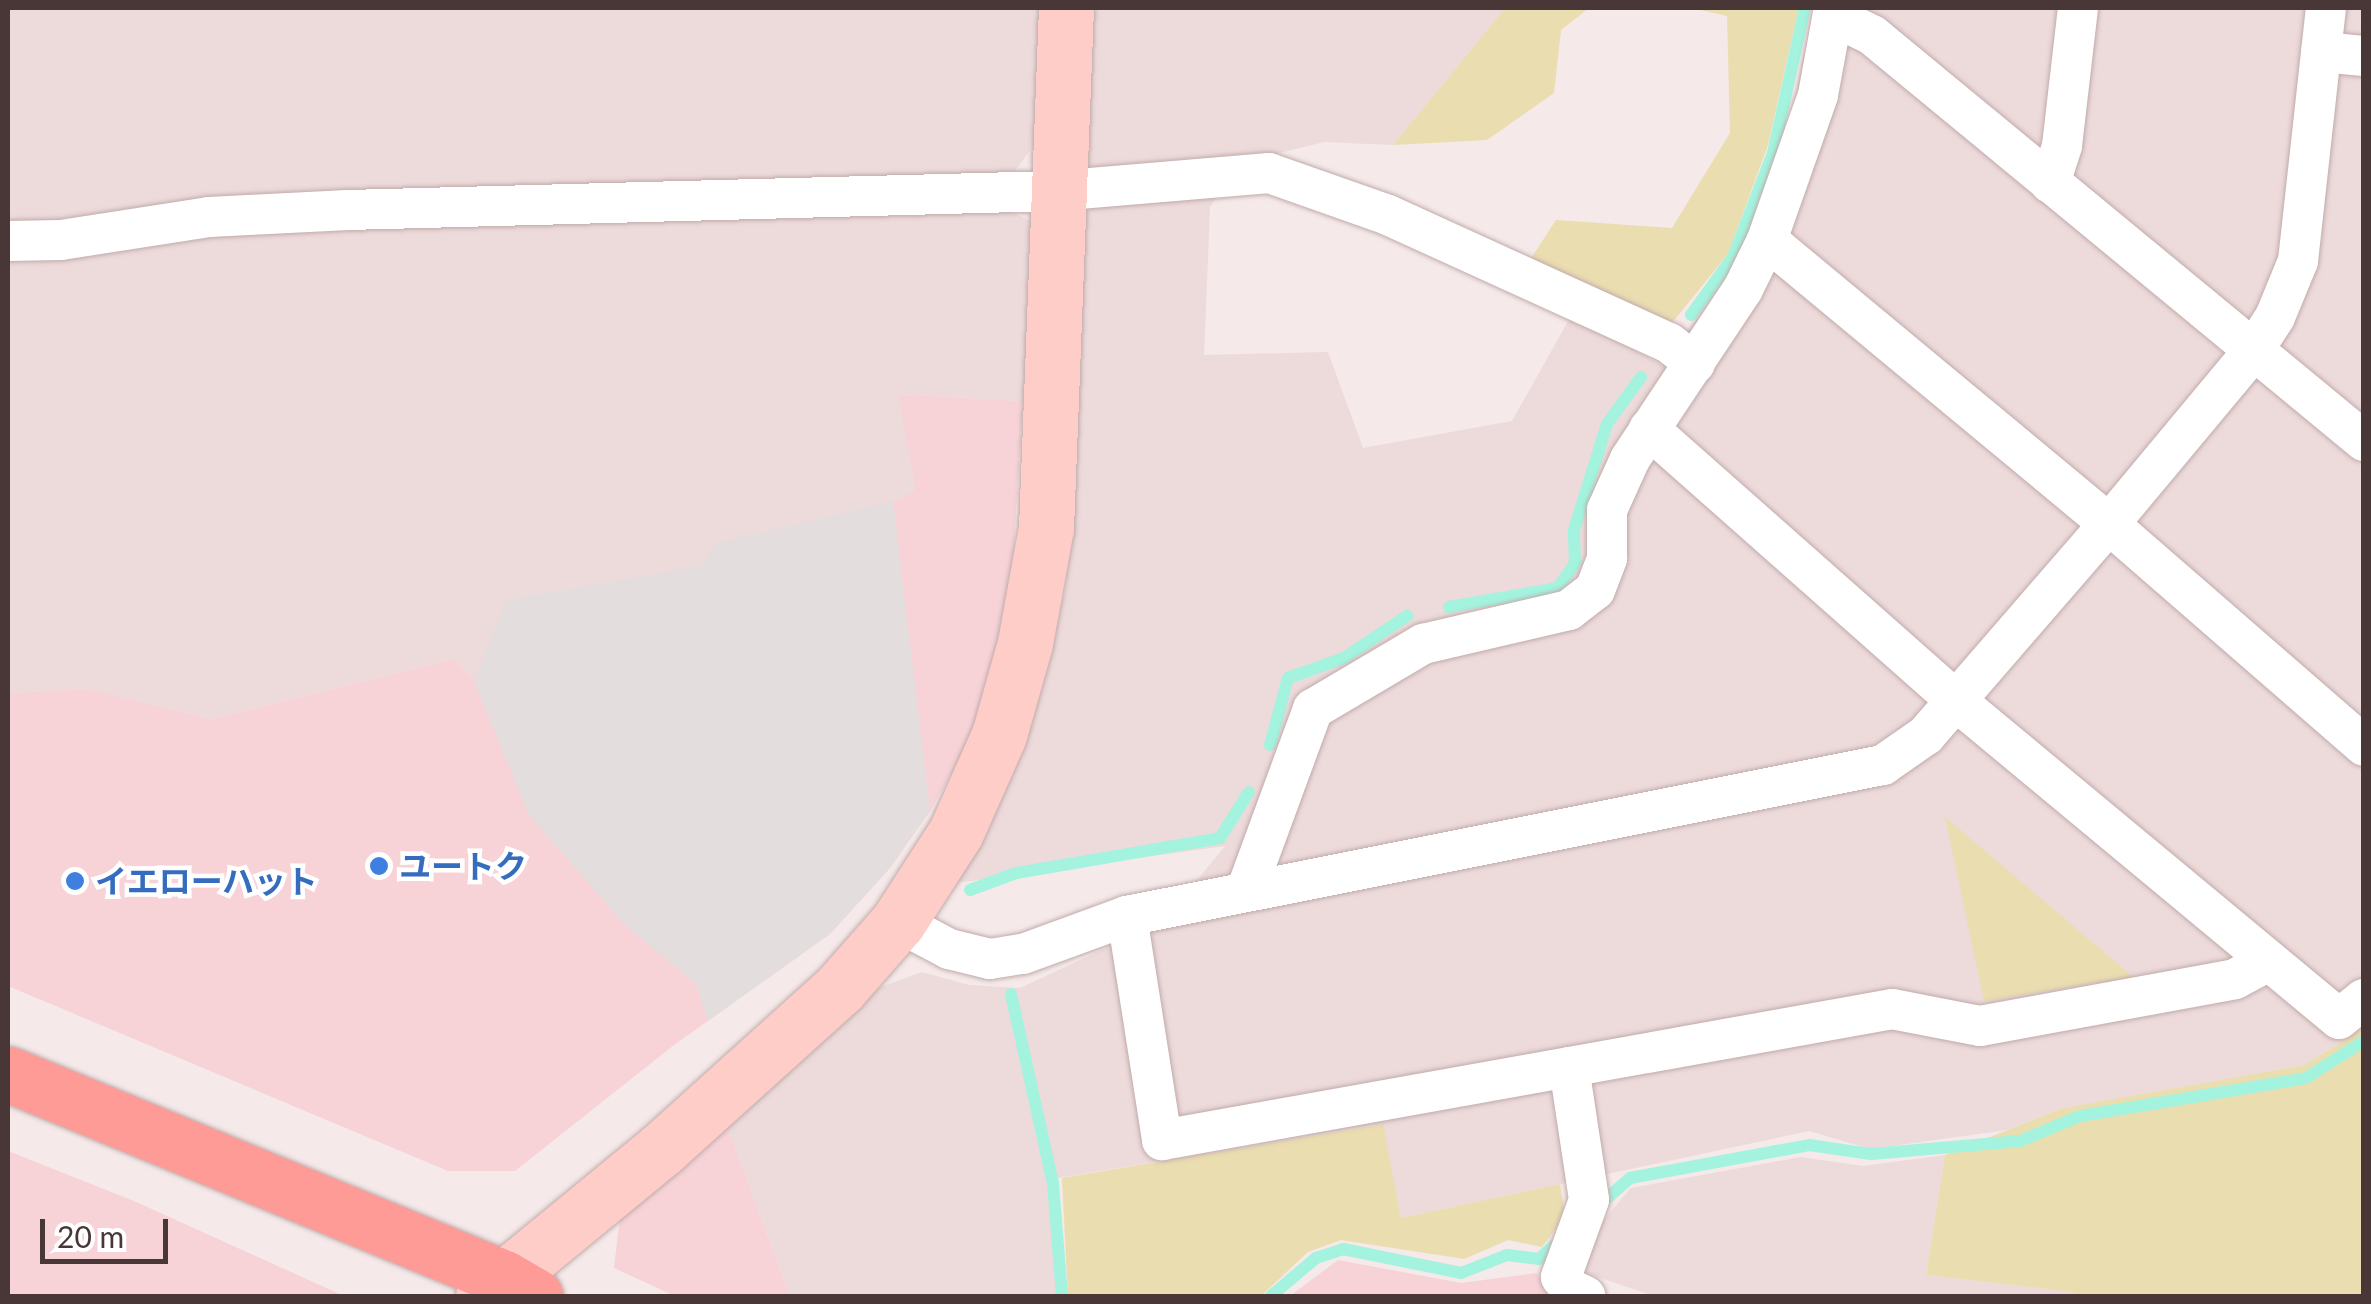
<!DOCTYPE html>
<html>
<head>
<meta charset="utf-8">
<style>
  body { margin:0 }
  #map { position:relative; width:2371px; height:1304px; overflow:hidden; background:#f5e9e9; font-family:Lato,"Noto Sans JP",sans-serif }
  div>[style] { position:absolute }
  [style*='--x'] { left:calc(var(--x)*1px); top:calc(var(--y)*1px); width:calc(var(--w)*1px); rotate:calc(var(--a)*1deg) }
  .residential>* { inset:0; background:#eddada }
  .commercial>* { inset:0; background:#f7d3d7 }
  .green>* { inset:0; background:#eaddb0 }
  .parking>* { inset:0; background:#e3ddde }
  .stream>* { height:12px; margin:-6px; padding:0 6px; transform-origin:6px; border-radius:6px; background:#a3f3de }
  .roads { filter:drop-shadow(0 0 2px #c1abab) drop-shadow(0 0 2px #c1abab) }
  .street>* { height:40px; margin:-20px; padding:0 20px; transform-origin:20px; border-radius:20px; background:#fff }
  .secondary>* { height:55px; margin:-27.5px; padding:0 27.5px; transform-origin:27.5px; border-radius:27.5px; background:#ffcdc8 }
  .primary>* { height:55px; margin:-27.5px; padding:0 27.5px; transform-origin:27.5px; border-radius:27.5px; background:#ff9b97 }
  .dots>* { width:28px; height:28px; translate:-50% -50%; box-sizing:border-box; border:5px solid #fff; border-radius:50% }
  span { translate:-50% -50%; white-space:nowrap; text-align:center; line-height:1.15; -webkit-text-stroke:9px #fff; paint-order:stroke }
  .shop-label { font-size:32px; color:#366cbe; font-weight:700 }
  .left { translate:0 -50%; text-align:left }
  .frame { position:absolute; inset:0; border:10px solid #493738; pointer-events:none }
  .scale { position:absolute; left:40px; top:1219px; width:128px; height:45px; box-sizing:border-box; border:5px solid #493738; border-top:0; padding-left:12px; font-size:30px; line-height:35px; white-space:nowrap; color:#493738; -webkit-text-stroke:8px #fff; paint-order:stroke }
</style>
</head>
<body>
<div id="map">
  <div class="residential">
    <i style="clip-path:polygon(8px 8px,1046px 8px,1042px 134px,1012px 175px,8px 226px)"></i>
    <i style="clip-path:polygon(1089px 8px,1505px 8px,1393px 145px,1324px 142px,1242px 162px,1210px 207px,1204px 355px,1328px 352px,1363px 448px,1512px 421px,1571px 316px,1662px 365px,1740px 259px,1783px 152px,1814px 8px,2363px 8px,2363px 1029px,2304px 1065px,2063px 1108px,2007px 1130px,1870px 1149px,1809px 1131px,1401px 1218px,1382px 1124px,1047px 1180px,1057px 1296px,790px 1296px,726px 1123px,878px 988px,922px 972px,969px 985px,1020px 988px,1164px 921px,1225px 846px,956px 883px,1025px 739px,1066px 587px)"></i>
    <i style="clip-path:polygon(992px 203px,1035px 223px,1023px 401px,899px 394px,917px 490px,893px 501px,716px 543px,701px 565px,507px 600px,474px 681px,454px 659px,211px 719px,88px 689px,8px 693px,8px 254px,340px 222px)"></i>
    <i style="clip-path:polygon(1945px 1155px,1926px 1275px,2073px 1292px,2077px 1296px,1654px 1296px,1580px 1271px,1601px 1223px,1631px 1188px,1801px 1157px,1863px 1166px)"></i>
  </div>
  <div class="commercial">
    <i style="clip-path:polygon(898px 394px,1023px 401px,1009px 621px,976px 730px,930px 811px,890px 868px,830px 934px,674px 1045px,515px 1171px,448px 1171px,8px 986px,8px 693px,88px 689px,211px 719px,454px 659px,474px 680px,506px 600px,701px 565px,716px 543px,893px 501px,916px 490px)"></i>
    <i style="clip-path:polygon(726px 1123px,790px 1296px,675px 1296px,614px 1268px,620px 1216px)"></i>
    <i style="clip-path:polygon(8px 1151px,134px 1201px,344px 1296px,8px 1296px)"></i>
    <i style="clip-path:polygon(1338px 1260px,1461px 1283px,1537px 1273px,1548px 1296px,1290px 1296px)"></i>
  </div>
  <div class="green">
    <i style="clip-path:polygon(1505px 8px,1589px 8px,1561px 30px,1554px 93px,1487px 140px,1393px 145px)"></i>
    <i style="clip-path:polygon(1692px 8px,1803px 8px,1798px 11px,1768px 145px,1728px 254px,1671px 324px,1530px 260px,1556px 220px,1672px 228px,1730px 133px,1727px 16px)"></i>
    <i style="clip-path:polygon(1945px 817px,2133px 977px,1984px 1001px)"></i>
    <i style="clip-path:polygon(2363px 1029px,2363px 1296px,2077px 1296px,2073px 1292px,1926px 1275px,1945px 1155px,2063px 1108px,2304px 1065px)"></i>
    <i style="clip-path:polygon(1383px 1124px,1401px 1218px,1560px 1184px,1565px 1216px,1542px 1247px,1508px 1240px,1464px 1259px,1341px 1240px,1308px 1252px,1261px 1296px,1068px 1296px,1062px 1178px)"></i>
  </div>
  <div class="parking">
    <i style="clip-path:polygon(893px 501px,930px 811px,890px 868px,830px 934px,708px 1021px,696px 984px,625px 925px,529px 815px,474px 681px,506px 600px,701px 565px,716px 543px)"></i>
  </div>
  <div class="stream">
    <i style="--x:1691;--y:315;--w:72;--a:-54.1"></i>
    <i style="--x:1733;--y:257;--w:111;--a:-69"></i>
    <i style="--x:1773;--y:153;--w:148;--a:-77.6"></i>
    <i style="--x:1449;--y:607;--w:111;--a:-9.9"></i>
    <i style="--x:1558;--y:588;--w:30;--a:-56"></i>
    <i style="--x:1575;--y:563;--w:33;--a:-92"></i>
    <i style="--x:1574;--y:530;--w:111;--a:-72.7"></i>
    <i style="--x:1607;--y:424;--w:58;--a:-54.1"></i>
    <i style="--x:1270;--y:745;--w:69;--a:-75"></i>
    <i style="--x:1288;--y:678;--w:59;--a:-19.7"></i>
    <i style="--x:1344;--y:658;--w:76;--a:-33.7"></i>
    <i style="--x:970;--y:890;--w:49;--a:-20.3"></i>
    <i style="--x:1016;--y:873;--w:207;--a:-9.7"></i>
    <i style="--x:1220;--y:838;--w:54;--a:-57.8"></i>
    <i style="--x:1011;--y:994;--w:195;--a:77.5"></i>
    <i style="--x:1053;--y:1184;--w:112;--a:85.4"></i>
    <i style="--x:1596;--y:1208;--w:45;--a:-41.4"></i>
    <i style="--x:1630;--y:1178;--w:182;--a:-10.4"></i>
    <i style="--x:1809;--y:1145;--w:63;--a:8.3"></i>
    <i style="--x:1871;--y:1154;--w:150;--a:-5"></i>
    <i style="--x:2020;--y:1141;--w:65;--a:-22.6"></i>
    <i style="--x:2080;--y:1116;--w:229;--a:-9.5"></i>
    <i style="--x:2306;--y:1078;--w:69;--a:-32.5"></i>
    <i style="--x:1271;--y:1296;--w:59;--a:-40.2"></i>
    <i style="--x:1316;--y:1258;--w:28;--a:-18"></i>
    <i style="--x:1343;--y:1249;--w:120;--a:11.5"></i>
    <i style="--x:1461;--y:1273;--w:49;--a:-21.4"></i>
    <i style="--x:1507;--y:1255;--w:32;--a:7"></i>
    <i style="--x:1539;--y:1259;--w:31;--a:-42"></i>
  </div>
  <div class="roads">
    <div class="street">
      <i style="--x:1833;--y:16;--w:43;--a:26"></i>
      <i style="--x:1872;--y:35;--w:638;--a:39.53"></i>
      <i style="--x:2321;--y:52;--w:43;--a:5.3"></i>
      <i style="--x:2050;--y:183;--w:39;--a:-72"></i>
      <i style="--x:2062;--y:146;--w:139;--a:-83.4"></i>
      <i style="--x:1767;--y:240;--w:445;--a:39.7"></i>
      <i style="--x:2109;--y:524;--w:338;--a:41"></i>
      <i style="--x:8;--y:241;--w:53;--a:-1.1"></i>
      <i style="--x:61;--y:240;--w:150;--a:-8.8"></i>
      <i style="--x:209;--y:217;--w:139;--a:-2.9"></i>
      <i style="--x:348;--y:210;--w:707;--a:-1.54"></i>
      <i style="--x:1055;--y:191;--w:215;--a:-4.8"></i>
      <i style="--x:1269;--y:173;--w:126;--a:19.4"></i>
      <i style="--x:1388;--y:215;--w:309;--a:24.5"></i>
      <i style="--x:1669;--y:343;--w:33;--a:38"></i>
      <i style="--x:1649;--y:429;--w:409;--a:41.5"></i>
      <i style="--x:1955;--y:700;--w:499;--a:39.7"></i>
      <i style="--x:2339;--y:1019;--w:32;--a:-39"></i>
      <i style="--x:1246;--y:891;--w:194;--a:-69.8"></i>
      <i style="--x:1313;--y:709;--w:128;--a:-30.6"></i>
      <i style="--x:1423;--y:644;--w:150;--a:-13.1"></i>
      <i style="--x:1569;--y:610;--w:33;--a:-38"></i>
      <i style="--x:1595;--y:590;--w:34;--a:-69"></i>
      <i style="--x:1607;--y:558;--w:48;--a:-90"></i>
      <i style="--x:1607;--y:510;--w:56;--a:-65.7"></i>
      <i style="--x:1630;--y:459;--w:204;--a:-56.4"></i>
      <i style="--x:1743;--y:289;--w:55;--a:-63.9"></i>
      <i style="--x:1767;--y:240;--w:154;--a:-70.6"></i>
      <i style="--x:1818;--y:95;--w:88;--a:-79.6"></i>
      <i style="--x:1127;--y:916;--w:227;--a:81.1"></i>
      <i style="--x:1162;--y:1140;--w:742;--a:-10.17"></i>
      <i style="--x:1892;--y:1009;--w:90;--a:10.9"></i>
      <i style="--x:1980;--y:1026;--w:259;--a:-10.4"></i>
      <i style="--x:2235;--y:979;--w:38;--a:-28"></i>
      <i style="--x:898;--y:922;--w:58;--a:27.9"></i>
      <i style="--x:949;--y:949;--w:42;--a:13.7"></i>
      <i style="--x:990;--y:959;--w:33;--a:-9"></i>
      <i style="--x:1023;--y:954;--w:111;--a:-20.1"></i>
      <i style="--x:1127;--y:916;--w:771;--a:-11.3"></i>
      <i style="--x:1883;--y:765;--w:52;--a:-34.9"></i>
      <i style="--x:1926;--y:735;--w:279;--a:-49.1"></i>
      <i style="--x:2109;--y:524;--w:225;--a:-50.2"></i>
      <i style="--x:2253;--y:351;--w:40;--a:-57.1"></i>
      <i style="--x:2275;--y:317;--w:61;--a:-67.7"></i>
      <i style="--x:2298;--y:261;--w:255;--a:-83.7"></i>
      <i style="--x:1569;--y:1067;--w:134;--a:81.4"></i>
      <i style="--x:1589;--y:1200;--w:82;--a:110"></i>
      <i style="--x:1561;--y:1277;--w:15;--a:53"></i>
      <i style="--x:1570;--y:1289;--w:17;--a:25"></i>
    </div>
    <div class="secondary">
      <i style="--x:483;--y:1296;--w:233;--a:-39.4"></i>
      <i style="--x:663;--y:1148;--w:239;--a:-42.1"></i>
      <i style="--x:840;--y:988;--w:88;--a:-48.7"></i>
      <i style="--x:898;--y:922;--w:107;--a:-57.2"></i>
      <i style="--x:956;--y:832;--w:106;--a:-66.1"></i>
      <i style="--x:999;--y:735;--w:96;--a:-74.2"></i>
      <i style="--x:1025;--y:643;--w:117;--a:-79.7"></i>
      <i style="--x:1046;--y:528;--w:520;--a:-87.8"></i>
    </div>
    <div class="primary">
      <i style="--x:8;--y:1074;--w:536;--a:22.36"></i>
      <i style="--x:504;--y:1278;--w:36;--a:30"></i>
    </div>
  </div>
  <div class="dots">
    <i style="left:379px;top:866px;background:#3f7fe0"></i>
    <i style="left:75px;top:881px;background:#3f7fe0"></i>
  </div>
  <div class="shop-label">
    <span class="left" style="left:399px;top:866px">ユートク</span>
    <span class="left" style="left:95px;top:881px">イエローハット</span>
  </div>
  <div class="frame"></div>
  <div class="scale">20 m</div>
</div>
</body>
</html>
